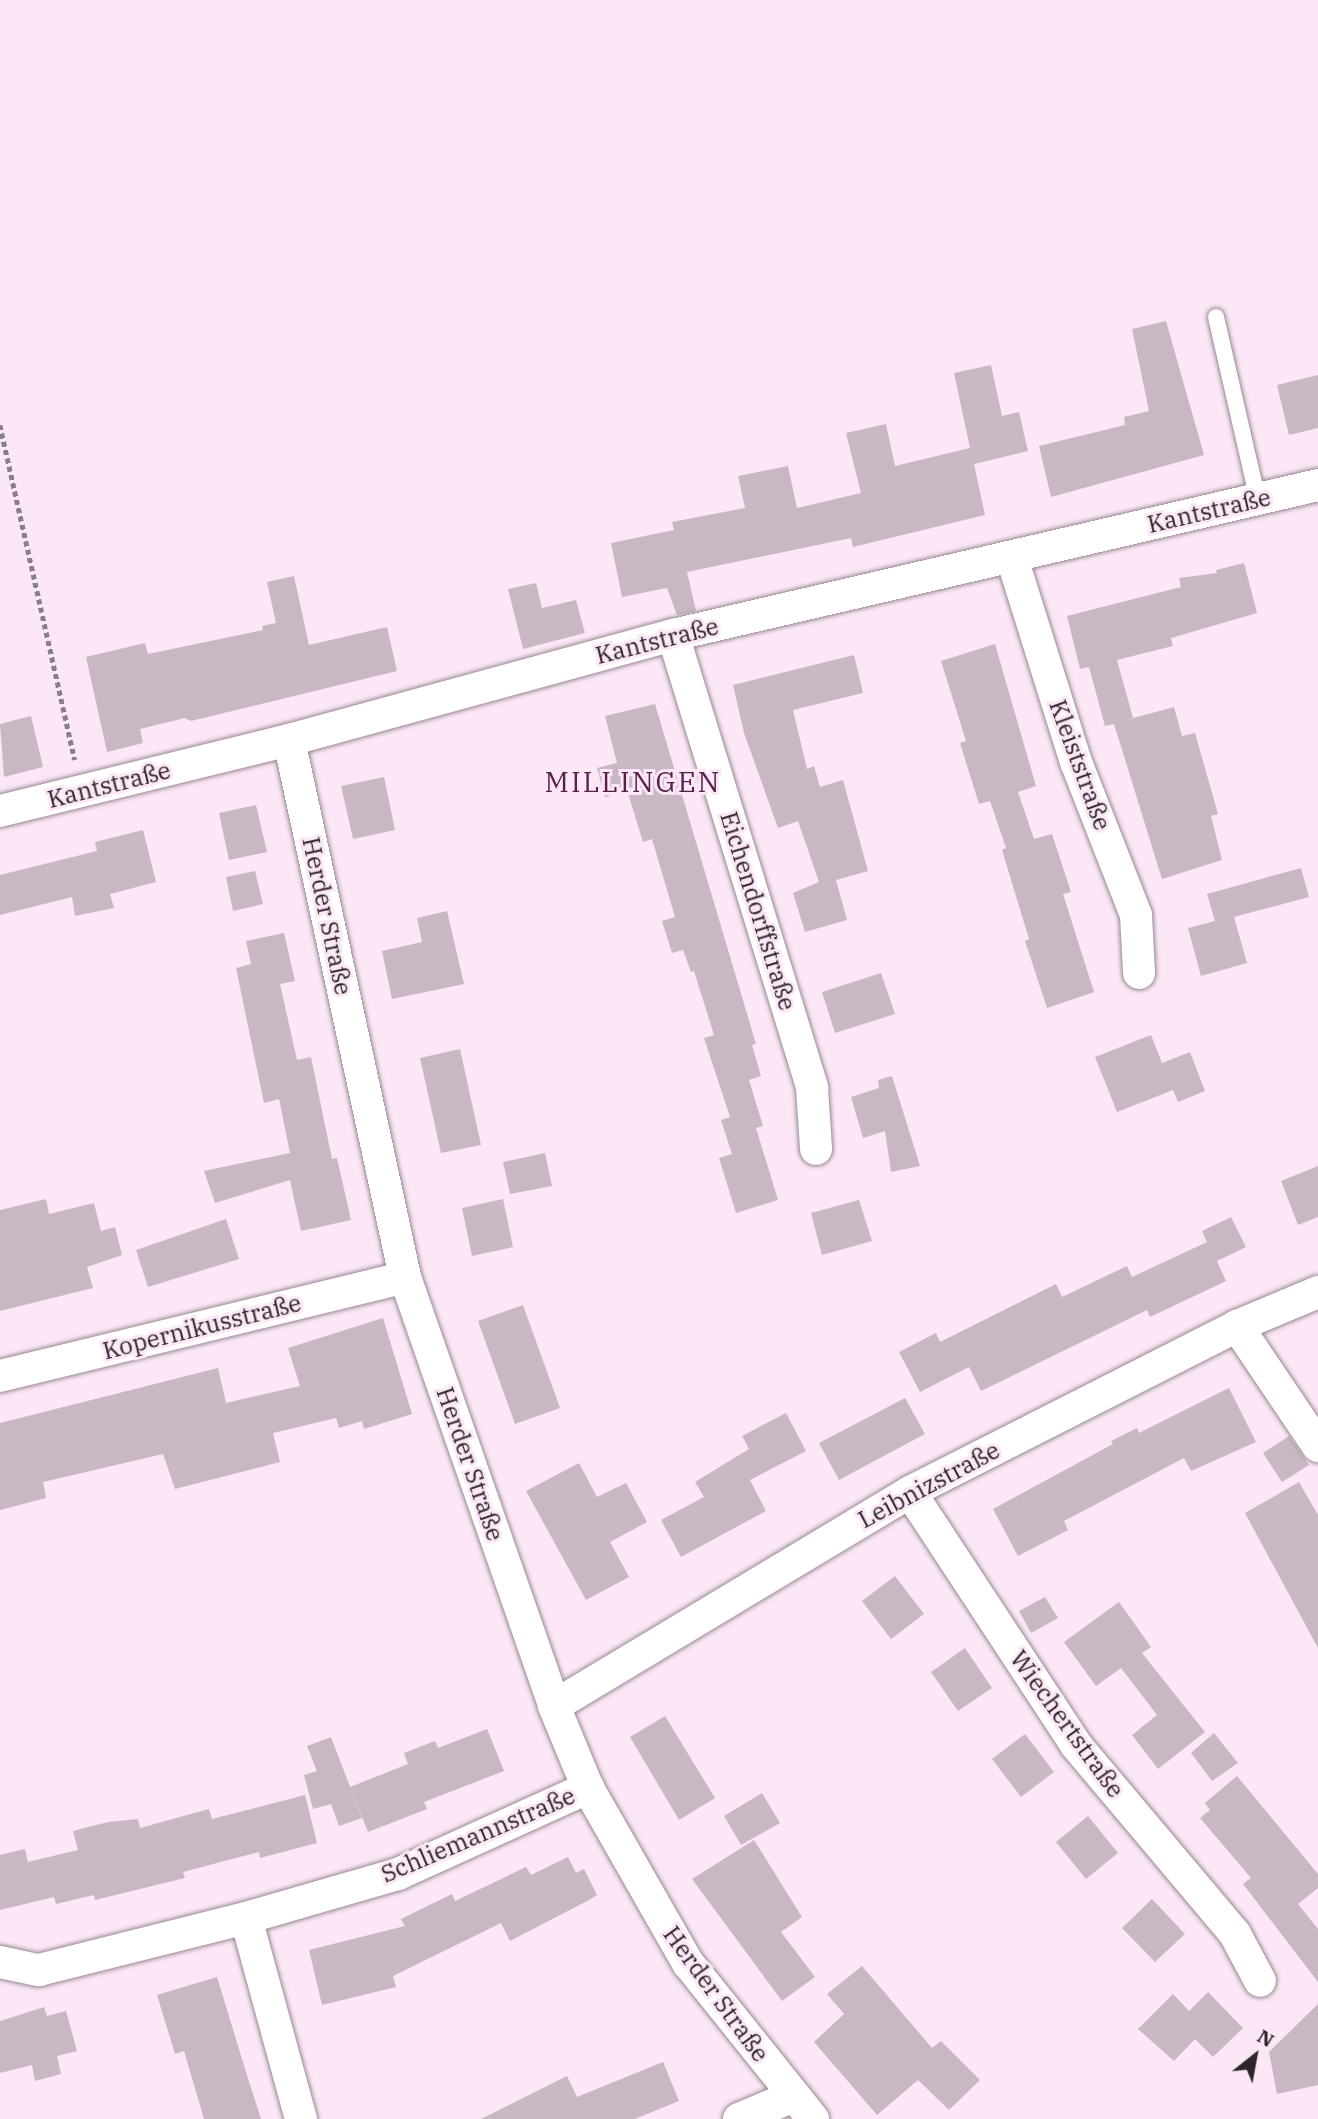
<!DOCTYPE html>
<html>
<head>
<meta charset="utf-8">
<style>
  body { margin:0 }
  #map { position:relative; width:1318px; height:2119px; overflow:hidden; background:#fbe7f5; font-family:"IBM Plex Serif",serif }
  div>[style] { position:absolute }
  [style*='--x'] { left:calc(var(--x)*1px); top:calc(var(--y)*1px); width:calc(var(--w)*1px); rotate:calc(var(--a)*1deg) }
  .building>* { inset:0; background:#cab7c4 }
  .path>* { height:4.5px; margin-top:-2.25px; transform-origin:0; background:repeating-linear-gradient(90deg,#8b7e87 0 5px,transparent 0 8.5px) }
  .roads { filter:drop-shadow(0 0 2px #998794) drop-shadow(0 0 2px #998794) }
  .lane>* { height:16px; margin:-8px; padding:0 8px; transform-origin:8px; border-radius:8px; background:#fff }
  .street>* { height:32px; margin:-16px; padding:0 16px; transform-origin:16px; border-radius:16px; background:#fff }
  span { translate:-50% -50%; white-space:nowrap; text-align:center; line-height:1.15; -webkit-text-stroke:6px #fbe7f5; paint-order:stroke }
  .street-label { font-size:24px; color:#2c252a }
  .quarter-label { font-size:28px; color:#571f4a; letter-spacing:2px }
  .north { position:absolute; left:1220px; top:2021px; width:70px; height:70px; -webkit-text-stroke:5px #fbe7f5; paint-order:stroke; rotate:31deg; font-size:19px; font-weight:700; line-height:28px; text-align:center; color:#2c252a }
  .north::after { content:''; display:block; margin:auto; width:24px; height:32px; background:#2c252a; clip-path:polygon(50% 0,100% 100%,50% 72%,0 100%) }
</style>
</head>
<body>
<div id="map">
  <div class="building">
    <i style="clip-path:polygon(1166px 321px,1204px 455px,1051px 497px,1039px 446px,1125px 425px,1124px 417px,1149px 411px,1132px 329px)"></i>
    <i style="clip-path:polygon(991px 365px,1002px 416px,1019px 412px,1028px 451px,974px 464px,985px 515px,853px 547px,851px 538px,687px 572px,696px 611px,677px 615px,667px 588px,622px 597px,611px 543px,674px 530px,672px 522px,745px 508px,738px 476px,788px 466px,797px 508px,861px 493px,846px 433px,886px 424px,895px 466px,970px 448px,954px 373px)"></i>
    <i style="clip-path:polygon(1318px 375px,1318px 428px,1289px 435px,1277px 385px)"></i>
    <i style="clip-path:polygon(1244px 563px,1257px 613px,1171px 638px,1173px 646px,1117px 660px,1133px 718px,1119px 722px,1174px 707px,1182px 736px,1195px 733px,1218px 814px,1211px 816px,1222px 860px,1162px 879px,1114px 724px,1105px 726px,1089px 667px,1080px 669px,1067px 616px,1181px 587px,1179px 578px,1217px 573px,1216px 570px)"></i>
    <i style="clip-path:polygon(294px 576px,309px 645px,387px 627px,397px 671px,191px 721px,185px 718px,140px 729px,143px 743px,107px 752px,86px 657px,145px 643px,148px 654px,263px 630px,262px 626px,276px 623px,267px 582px)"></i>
    <i style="clip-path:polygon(536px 583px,542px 608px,576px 600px,585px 633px,523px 649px,508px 589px)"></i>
    <i style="clip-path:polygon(995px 644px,1036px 786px,1018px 792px,1034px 839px,1052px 834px,1071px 892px,1063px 894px,1094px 992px,1047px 1008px,1025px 941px,1029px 939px,1002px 850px,1006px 848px,990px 801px,979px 804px,960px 743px,966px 741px,941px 661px)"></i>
    <i style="clip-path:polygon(854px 655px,863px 693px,793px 710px,807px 769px,814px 766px,820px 787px,843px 780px,868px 871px,836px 880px,847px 920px,805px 932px,793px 893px,819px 882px,798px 821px,778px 828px,744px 733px,733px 685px)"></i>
    <i style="clip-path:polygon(655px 704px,756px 1044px,752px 1045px,761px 1076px,749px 1080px,763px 1126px,756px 1128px,778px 1200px,736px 1213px,719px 1158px,732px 1154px,721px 1120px,730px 1117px,704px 1038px,714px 1035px,694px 971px,691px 972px,683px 950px,672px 953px,662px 921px,675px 917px,652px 839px,643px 842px,627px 790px,605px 797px,597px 768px,617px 763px,605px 716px)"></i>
    <i style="clip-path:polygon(31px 716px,43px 767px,4px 777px,0 724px)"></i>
    <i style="clip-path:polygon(384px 777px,395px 830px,353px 839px,341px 786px)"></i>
    <i style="clip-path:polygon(256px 805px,267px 852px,229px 860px,219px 813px)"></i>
    <i style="clip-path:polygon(143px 830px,156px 882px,110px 894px,114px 908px,75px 916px,72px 897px,0 915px,0 875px,97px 851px,95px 842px)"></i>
    <i style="clip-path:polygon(1301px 868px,1309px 897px,1234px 917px,1247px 963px,1201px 976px,1188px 928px,1215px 921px,1207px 894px)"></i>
    <i style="clip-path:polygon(255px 871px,263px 904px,233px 911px,226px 877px)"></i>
    <i style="clip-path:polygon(447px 911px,464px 984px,392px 999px,382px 951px,422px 942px,417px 918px)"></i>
    <i style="clip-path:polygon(284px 933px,295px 981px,280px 984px,297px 1060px,311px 1057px,332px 1159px,337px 1158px,351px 1220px,301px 1231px,290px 1180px,215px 1203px,204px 1171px,290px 1153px,279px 1099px,264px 1103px,236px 968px,251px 964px,246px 941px)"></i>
    <i style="clip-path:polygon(881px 973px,895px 1014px,835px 1033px,822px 992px)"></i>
    <i style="clip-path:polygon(1151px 1035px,1162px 1063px,1190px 1052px,1205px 1091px,1178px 1102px,1173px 1090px,1117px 1112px,1095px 1057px)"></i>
    <i style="clip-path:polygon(460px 1049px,481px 1145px,441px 1153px,420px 1058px)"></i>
    <i style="clip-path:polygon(892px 1076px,920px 1166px,891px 1172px,885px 1131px,863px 1138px,851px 1097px,879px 1088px,878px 1080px)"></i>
    <i style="clip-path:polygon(545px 1153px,552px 1186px,510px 1194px,503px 1162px)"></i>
    <i style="clip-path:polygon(1318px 1166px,1318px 1217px,1298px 1225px,1281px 1181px)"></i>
    <i style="clip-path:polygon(46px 1199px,49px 1214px,94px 1203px,101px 1231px,115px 1227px,122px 1255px,87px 1267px,93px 1288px,0 1311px,0 1210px)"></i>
    <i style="clip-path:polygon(503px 1199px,513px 1247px,472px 1256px,462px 1208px)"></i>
    <i style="clip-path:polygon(859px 1200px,872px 1241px,822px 1255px,811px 1213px)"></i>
    <i style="clip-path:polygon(1231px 1217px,1246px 1247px,1217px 1261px,1226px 1281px,1150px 1317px,1147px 1310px,981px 1391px,969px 1367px,920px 1392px,899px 1352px,936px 1333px,940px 1342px,1056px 1284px,1062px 1297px,1127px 1266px,1132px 1277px,1207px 1242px,1202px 1231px)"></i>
    <i style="clip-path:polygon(226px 1219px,239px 1259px,148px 1287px,136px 1250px)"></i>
    <i style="clip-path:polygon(523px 1305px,560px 1408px,515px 1424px,478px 1321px)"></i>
    <i style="clip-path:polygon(383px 1318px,412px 1414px,364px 1429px,362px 1421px,339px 1428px,336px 1418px,273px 1433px,280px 1462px,175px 1489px,163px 1454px,43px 1482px,46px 1498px,0 1510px,0 1423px,218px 1368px,226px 1403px,300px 1386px,288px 1348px)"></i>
    <i style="clip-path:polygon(1229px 1388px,1256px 1442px,1191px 1471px,1184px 1458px,1064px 1521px,1068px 1530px,1018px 1556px,993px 1509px,1113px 1444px,1111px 1441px,1137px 1428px,1139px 1433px)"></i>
    <i style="clip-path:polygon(905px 1398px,925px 1434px,839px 1480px,819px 1443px)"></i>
    <i style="clip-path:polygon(786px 1413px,806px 1451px,750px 1480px,766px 1511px,681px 1557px,661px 1520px,704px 1497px,695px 1482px,749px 1449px,742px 1436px)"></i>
    <i style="clip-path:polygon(1289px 1436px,1309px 1465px,1282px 1482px,1263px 1453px)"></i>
    <i style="clip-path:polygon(579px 1463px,597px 1497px,626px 1483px,647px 1522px,610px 1542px,629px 1577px,586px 1600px,526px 1491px)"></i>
    <i style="clip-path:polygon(1299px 1482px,1318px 1515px,1318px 1648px,1245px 1513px)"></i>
    <i style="clip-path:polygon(895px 1576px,924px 1614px,891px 1639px,862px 1601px)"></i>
    <i style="clip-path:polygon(1045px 1597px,1058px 1618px,1031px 1633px,1019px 1611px)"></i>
    <i style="clip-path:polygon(1119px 1602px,1151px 1647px,1142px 1653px,1205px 1732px,1158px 1769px,1132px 1735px,1157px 1715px,1121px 1668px,1096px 1686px,1064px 1642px)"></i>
    <i style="clip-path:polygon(965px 1648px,992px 1688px,958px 1711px,931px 1672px)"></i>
    <i style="clip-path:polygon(665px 1716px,715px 1798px,679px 1820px,630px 1737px)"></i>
    <i style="clip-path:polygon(487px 1729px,504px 1771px,424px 1802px,427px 1809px,368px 1832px,350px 1787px,408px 1764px,404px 1753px,435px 1741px,438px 1748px)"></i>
    <i style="clip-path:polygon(1214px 1733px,1238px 1763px,1212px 1781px,1191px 1753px)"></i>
    <i style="clip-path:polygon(1025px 1734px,1054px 1772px,1021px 1797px,992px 1759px)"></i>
    <i style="clip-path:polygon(331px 1737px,362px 1818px,339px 1826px,331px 1804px,313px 1809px,304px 1775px,317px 1771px,307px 1746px)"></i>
    <i style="clip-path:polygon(1237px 1776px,1318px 1874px,1318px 1888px,1298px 1904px,1318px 1929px,1318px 1982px,1243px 1884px,1251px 1878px,1200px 1818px,1210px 1810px,1205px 1803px)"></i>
    <i style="clip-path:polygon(762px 1793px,780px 1823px,741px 1845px,724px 1816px)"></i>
    <i style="clip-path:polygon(305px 1795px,317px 1843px,260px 1858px,259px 1852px,183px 1872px,185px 1878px,95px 1900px,94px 1895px,56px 1904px,54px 1897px,0 1910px,0 1855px,25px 1849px,28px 1862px,78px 1850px,73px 1831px,108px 1822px,138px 1819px,140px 1828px,209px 1809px,212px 1819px)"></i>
    <i style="clip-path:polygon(1088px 1816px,1118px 1853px,1086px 1879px,1056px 1842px)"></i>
    <i style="clip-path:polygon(754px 1840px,802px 1917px,781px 1932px,815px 1977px,782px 2001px,692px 1879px)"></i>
    <i style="clip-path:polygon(568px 1857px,576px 1873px,584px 1869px,597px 1895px,589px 1900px,510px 1941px,501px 1923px,393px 1976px,396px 1987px,322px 2005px,309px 1950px,405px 1926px,401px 1919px,452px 1894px,455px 1901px,526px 1867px,531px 1875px)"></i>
    <i style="clip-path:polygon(1152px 1899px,1185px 1934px,1155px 1962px,1122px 1928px)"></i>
    <i style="clip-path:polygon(862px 1966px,932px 2048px,941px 2041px,980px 2080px,949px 2110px,918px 2080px,877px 2115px,814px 2042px,844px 2014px,827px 1994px)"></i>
    <i style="clip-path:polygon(217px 1977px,246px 2072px,261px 2119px,204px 2119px,184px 2051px,175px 2054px,157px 1995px)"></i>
    <i style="clip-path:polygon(1208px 1992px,1243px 2028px,1213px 2057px,1195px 2039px,1174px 2061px,1138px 2029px,1173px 1994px,1189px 2011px)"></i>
    <i style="clip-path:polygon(1318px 2004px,1318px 2085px,1277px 2094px,1269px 2052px)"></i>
    <i style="clip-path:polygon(44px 2007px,47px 2016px,66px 2011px,77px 2051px,57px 2056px,61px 2074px,35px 2081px,32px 2065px,0 2073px,0 2021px)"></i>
    <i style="clip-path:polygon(663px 2062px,679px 2101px,635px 2119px,481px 2119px,567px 2076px,577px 2097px)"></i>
  </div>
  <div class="path">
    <i style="--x:0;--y:425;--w:343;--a:77.4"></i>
  </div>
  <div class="roads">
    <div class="lane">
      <i style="--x:1216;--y:317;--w:188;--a:77.1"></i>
    </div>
    <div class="street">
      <i style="--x:1012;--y:558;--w:214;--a:72.6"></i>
      <i style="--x:1076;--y:762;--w:164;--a:68.6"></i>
      <i style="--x:1136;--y:915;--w:58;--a:87"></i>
      <i style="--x:673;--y:635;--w:474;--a:72.9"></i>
      <i style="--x:812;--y:1088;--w:61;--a:86.2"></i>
      <i style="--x:289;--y:740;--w:549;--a:77.81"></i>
      <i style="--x:405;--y:1277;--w:454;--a:70.8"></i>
      <i style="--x:554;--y:1706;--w:89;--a:67.5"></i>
      <i style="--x:588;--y:1788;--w:202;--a:60.3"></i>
      <i style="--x:688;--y:1963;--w:200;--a:51.3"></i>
      <i style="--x:0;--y:811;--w:298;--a:-13.8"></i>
      <i style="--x:289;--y:740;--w:398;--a:-15.3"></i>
      <i style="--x:673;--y:635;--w:662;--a:-13.09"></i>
      <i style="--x:1237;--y:1326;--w:145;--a:56"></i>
      <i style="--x:0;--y:1376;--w:417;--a:-13.7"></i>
      <i style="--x:910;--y:1492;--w:303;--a:56.7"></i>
      <i style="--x:1076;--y:1745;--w:247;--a:49.9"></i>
      <i style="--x:1235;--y:1934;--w:53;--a:62"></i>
      <i style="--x:554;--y:1706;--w:415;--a:-31"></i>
      <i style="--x:910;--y:1492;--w:367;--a:-26.9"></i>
      <i style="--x:1237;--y:1326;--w:88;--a:-22.8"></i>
      <i style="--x:0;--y:1962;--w:40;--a:12"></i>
      <i style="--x:39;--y:1970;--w:213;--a:-14.1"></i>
      <i style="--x:301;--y:2119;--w:208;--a:-105.3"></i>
      <i style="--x:246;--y:1918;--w:158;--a:-16.1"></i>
      <i style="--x:398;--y:1874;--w:209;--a:-24.4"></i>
      <i style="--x:739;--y:2119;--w:56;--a:-22.9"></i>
    </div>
  </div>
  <div class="street-label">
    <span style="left:1209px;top:511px;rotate:-13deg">Kantstraße</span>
    <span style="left:657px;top:641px;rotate:-14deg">Kantstraße</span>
    <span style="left:1080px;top:765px;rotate:70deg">Kleiststraße</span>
    <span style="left:109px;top:785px;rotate:-14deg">Kantstraße</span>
    <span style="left:758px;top:911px;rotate:73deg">Eichendorffstraße</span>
    <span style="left:327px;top:916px;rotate:78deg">Herder Straße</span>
    <span style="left:202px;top:1327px;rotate:-14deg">Kopernikusstraße</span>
    <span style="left:470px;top:1464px;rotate:71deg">Herder Straße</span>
    <span style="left:929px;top:1485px;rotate:-28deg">Leibnizstraße</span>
    <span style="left:1067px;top:1724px;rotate:54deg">Wiechertstraße</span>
    <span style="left:478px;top:1835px;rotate:-23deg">Schliemannstraße</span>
    <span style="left:716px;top:1994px;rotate:54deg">Herder Straße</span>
  </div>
  <div class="quarter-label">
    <span style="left:633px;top:782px">MILLINGEN</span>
  </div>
  <div class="north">N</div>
</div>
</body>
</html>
